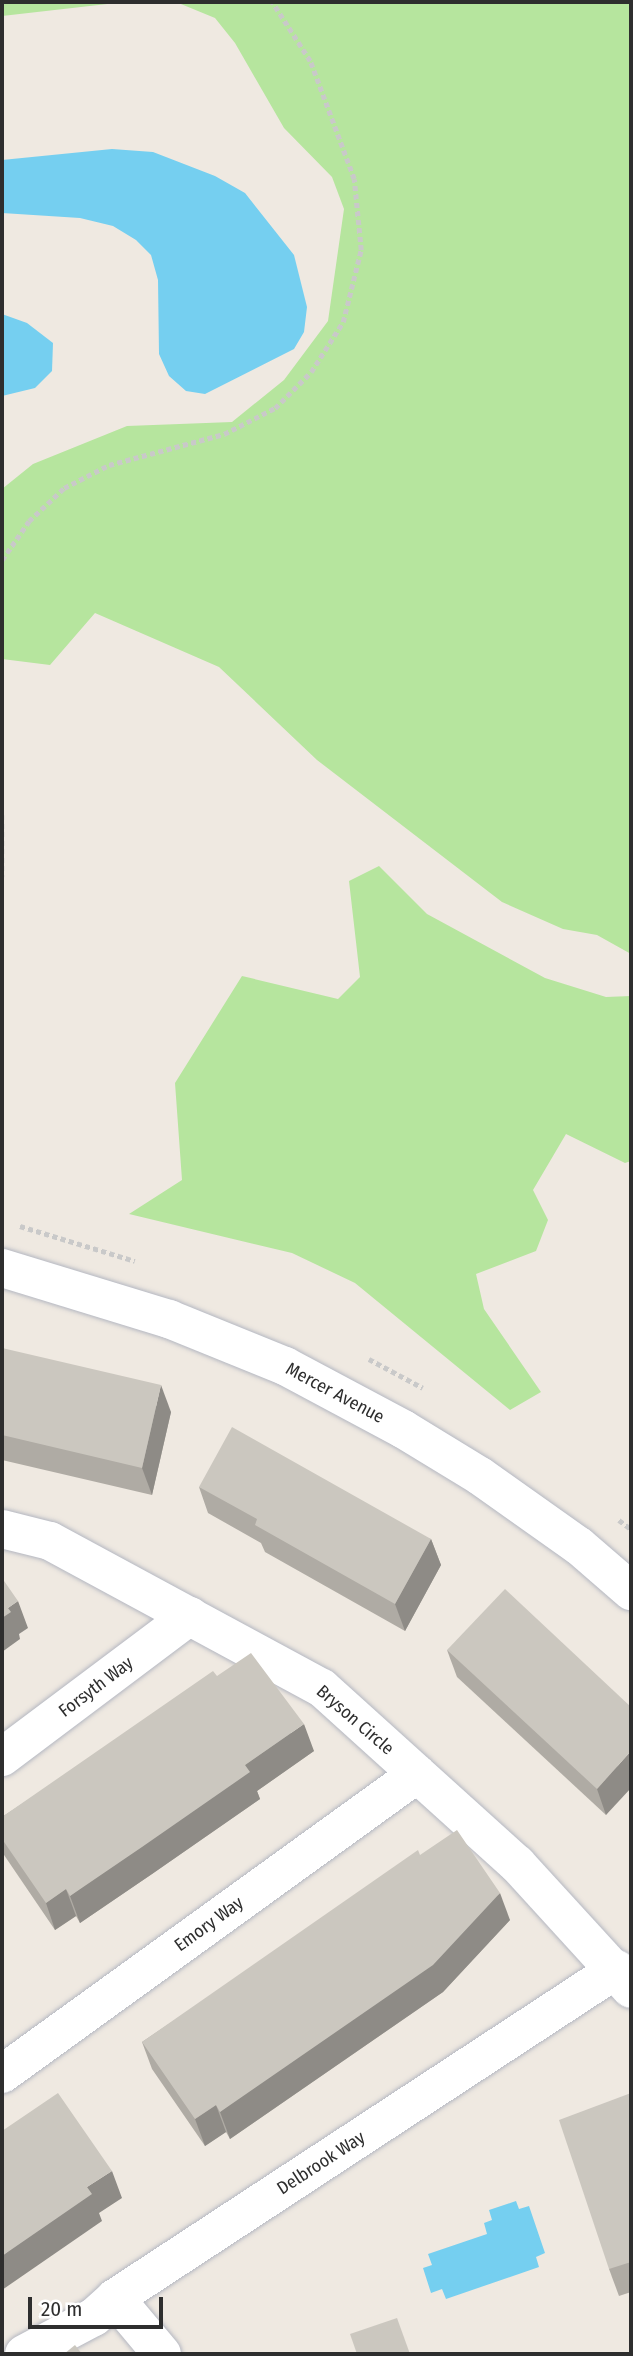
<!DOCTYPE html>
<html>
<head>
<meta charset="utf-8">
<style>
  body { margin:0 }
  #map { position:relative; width:633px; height:2356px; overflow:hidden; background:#efe9e1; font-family:"Fira Sans Condensed",sans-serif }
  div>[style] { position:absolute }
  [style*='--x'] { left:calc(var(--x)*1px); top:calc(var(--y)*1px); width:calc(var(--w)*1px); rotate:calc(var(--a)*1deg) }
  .green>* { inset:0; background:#b6e59e }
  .water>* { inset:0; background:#75cff0 }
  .path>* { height:4.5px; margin-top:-2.25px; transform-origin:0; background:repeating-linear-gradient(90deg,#c9c9c9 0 5px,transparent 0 8.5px) }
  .roads { filter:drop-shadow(0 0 2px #b4b7c1) drop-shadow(0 0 2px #b4b7c1) }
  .minor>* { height:38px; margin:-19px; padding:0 19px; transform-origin:19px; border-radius:19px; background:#fff }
  .wall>* { inset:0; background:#afaba4 }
  .shaded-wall>* { inset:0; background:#8e8b86 }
  .building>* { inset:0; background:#cbc7bf }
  span { translate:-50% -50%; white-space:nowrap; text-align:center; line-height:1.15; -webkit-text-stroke:5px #fff; paint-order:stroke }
  .street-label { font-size:18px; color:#2e2e2e }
  .frame { position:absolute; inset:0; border:4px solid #2e2e2e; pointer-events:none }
  .scale { position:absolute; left:28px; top:2297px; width:135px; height:32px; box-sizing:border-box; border:4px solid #2e2e2e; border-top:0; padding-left:9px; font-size:21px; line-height:24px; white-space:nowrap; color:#2e2e2e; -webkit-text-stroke:5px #fff; paint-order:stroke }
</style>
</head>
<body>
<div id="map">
  <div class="green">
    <i style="clip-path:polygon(2px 2px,125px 2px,2px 16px)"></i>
    <i style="clip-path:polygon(176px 2px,631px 2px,631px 954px,597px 935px,563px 929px,502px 902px,317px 760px,219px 667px,95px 613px,50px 665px,2px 659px,2px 489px,33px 464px,127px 426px,232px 422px,284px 380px,328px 321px,344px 209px,332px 177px,284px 128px,235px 43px,215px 18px)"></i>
    <i style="clip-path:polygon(379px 866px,427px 914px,545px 978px,606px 997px,631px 996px,631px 1161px,625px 1163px,566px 1134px,533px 1190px,548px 1220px,536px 1251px,476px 1274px,484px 1309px,541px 1392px,510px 1410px,355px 1283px,292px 1253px,129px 1214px,182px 1180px,175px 1083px,242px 976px,338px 999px,360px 977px,349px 881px)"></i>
  </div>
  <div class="water">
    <i style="clip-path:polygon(112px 149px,153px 152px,215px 176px,245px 193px,294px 255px,307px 307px,304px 332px,294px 349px,205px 394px,186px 391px,169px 376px,159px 354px,158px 280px,151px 255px,136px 240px,113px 226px,80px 218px,2px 213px,2px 160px)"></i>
    <i style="clip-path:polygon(2px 314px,27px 323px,53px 343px,52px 371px,35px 388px,2px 396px)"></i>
    <i style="clip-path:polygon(516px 2201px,519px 2209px,529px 2206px,545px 2253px,536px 2257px,539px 2267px,446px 2299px,442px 2289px,431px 2293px,423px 2268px,432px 2265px,428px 2254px,487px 2234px,484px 2223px,492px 2220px,489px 2210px)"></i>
  </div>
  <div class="path">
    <i style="--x:2;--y:560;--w:47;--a:-55.3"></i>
    <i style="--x:29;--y:521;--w:48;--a:-43.3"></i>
    <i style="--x:64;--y:488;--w:51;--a:-27.1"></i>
    <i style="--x:109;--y:465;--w:119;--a:-15.1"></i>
    <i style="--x:224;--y:434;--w:57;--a:-27"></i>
    <i style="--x:275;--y:408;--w:51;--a:-45"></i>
    <i style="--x:311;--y:372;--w:59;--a:-57.4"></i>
    <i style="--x:343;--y:322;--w:74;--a:-76"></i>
    <i style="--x:361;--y:250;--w:71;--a:-95.6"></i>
    <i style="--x:354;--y:179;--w:126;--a:-110.4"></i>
    <i style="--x:310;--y:61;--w:70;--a:-122.8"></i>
    <i style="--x:2;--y:815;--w:62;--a:90"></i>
    <i style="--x:20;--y:1226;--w:120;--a:16.9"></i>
    <i style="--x:369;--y:1359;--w:61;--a:28.2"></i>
    <i style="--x:619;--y:1520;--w:15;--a:37"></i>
  </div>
  <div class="roads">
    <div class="minor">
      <i style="--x:2;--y:1268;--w:175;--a:17"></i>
      <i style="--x:169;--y:1319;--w:125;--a:22.1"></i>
      <i style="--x:285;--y:1366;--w:134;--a:28.1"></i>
      <i style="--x:403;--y:1429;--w:90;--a:31.4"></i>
      <i style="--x:480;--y:1476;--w:121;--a:35.3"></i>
      <i style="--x:579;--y:1546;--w:69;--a:40.9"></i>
      <i style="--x:2;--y:1529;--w:49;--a:14"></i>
      <i style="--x:50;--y:1541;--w:309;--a:28.4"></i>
      <i style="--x:322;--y:1688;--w:263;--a:42.1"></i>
      <i style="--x:517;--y:1864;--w:169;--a:47.6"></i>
      <i style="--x:2;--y:1757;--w:235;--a:-36.9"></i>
      <i style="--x:2;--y:2074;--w:512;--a:-35.86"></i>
      <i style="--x:115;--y:2298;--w:73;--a:50"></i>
      <i style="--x:24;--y:2354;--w:79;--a:-27.9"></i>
      <i style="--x:94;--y:2317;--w:28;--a:-42"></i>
      <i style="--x:115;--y:2298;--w:600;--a:-33.24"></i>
    </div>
  </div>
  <div class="wall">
    <i style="clip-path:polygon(2px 1348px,171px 1412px,152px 1495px,2px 1460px)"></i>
    <i style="clip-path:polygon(199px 1487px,431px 1539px,441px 1565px,405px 1631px,265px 1552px,261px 1543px,208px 1513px)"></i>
    <i style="clip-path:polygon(447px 1650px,631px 1707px,606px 1815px,457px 1677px)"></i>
    <i style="clip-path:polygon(217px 1676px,314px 1751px,257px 1791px,260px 1799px,152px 1874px,80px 1923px,76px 1916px,55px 1930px,2px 1852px,2px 1817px)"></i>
    <i style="clip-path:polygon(420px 1855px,510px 1920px,443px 1992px,230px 2139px,226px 2132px,205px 2146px,152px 2069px,142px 2042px)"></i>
    <i style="clip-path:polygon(631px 2093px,631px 2292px,619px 2296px,609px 2269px)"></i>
  </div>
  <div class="shaded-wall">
    <i style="clip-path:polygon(161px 1385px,171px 1412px,152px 1495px,142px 1468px)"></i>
    <i style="clip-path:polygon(431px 1539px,441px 1565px,405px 1631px,395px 1604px)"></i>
    <i style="clip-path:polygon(18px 1601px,28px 1628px,19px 1634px,20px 1639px,2px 1652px,2px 1618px,8px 1608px)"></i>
    <i style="clip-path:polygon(304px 1724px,314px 1751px,257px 1791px,260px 1799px,152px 1874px,80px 1923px,70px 1896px,245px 1765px)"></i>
    <i style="clip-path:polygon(631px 1751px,631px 1788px,606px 1815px,597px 1789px)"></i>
    <i style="clip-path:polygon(66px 1889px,76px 1916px,55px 1930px,46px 1903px)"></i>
    <i style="clip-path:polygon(500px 1893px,510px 1920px,443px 1992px,230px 2139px,220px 2112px)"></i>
    <i style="clip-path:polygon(216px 2105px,226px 2132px,205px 2146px,195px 2119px)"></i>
    <i style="clip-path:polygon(112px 2171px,122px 2198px,99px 2213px,102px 2221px,2px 2290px,2px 2256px,87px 2187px)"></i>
  </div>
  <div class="building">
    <i style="clip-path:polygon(2px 1348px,161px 1385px,142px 1468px,2px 1435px)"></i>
    <i style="clip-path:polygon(232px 1427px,431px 1539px,395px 1604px,255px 1525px,257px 1519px,199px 1487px)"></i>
    <i style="clip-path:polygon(2px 1578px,18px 1601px,8px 1608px,11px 1612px,2px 1618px)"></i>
    <i style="clip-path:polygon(505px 1589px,631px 1707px,631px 1751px,597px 1789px,447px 1650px)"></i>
    <i style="clip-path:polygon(251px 1653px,304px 1724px,245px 1765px,250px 1772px,142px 1847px,70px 1896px,66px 1889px,46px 1903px,2px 1839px,2px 1817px,213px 1671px,217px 1676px)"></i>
    <i style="clip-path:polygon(457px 1830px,500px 1893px,433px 1965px,220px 2112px,216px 2105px,195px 2119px,142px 2042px,418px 1850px,420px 1855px)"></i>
    <i style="clip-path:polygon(58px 2093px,112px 2171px,87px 2187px,92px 2194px,2px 2256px,2px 2131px)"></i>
    <i style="clip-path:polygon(631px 2093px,631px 2262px,609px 2269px,559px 2120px)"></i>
    <i style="clip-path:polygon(397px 2318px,410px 2354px,357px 2354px,350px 2334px)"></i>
    <i style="clip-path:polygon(75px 2345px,82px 2354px,64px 2354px)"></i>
  </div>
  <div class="street-label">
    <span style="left:335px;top:1393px;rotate:28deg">Mercer Avenue</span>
    <span style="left:96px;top:1687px;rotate:-37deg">Forsyth Way</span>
    <span style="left:355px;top:1720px;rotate:41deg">Bryson Circle</span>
    <span style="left:209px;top:1924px;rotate:-36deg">Emory Way</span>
    <span style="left:321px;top:2163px;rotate:-33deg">Delbrook Way</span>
  </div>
  <div class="frame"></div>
  <div class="scale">20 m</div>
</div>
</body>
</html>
